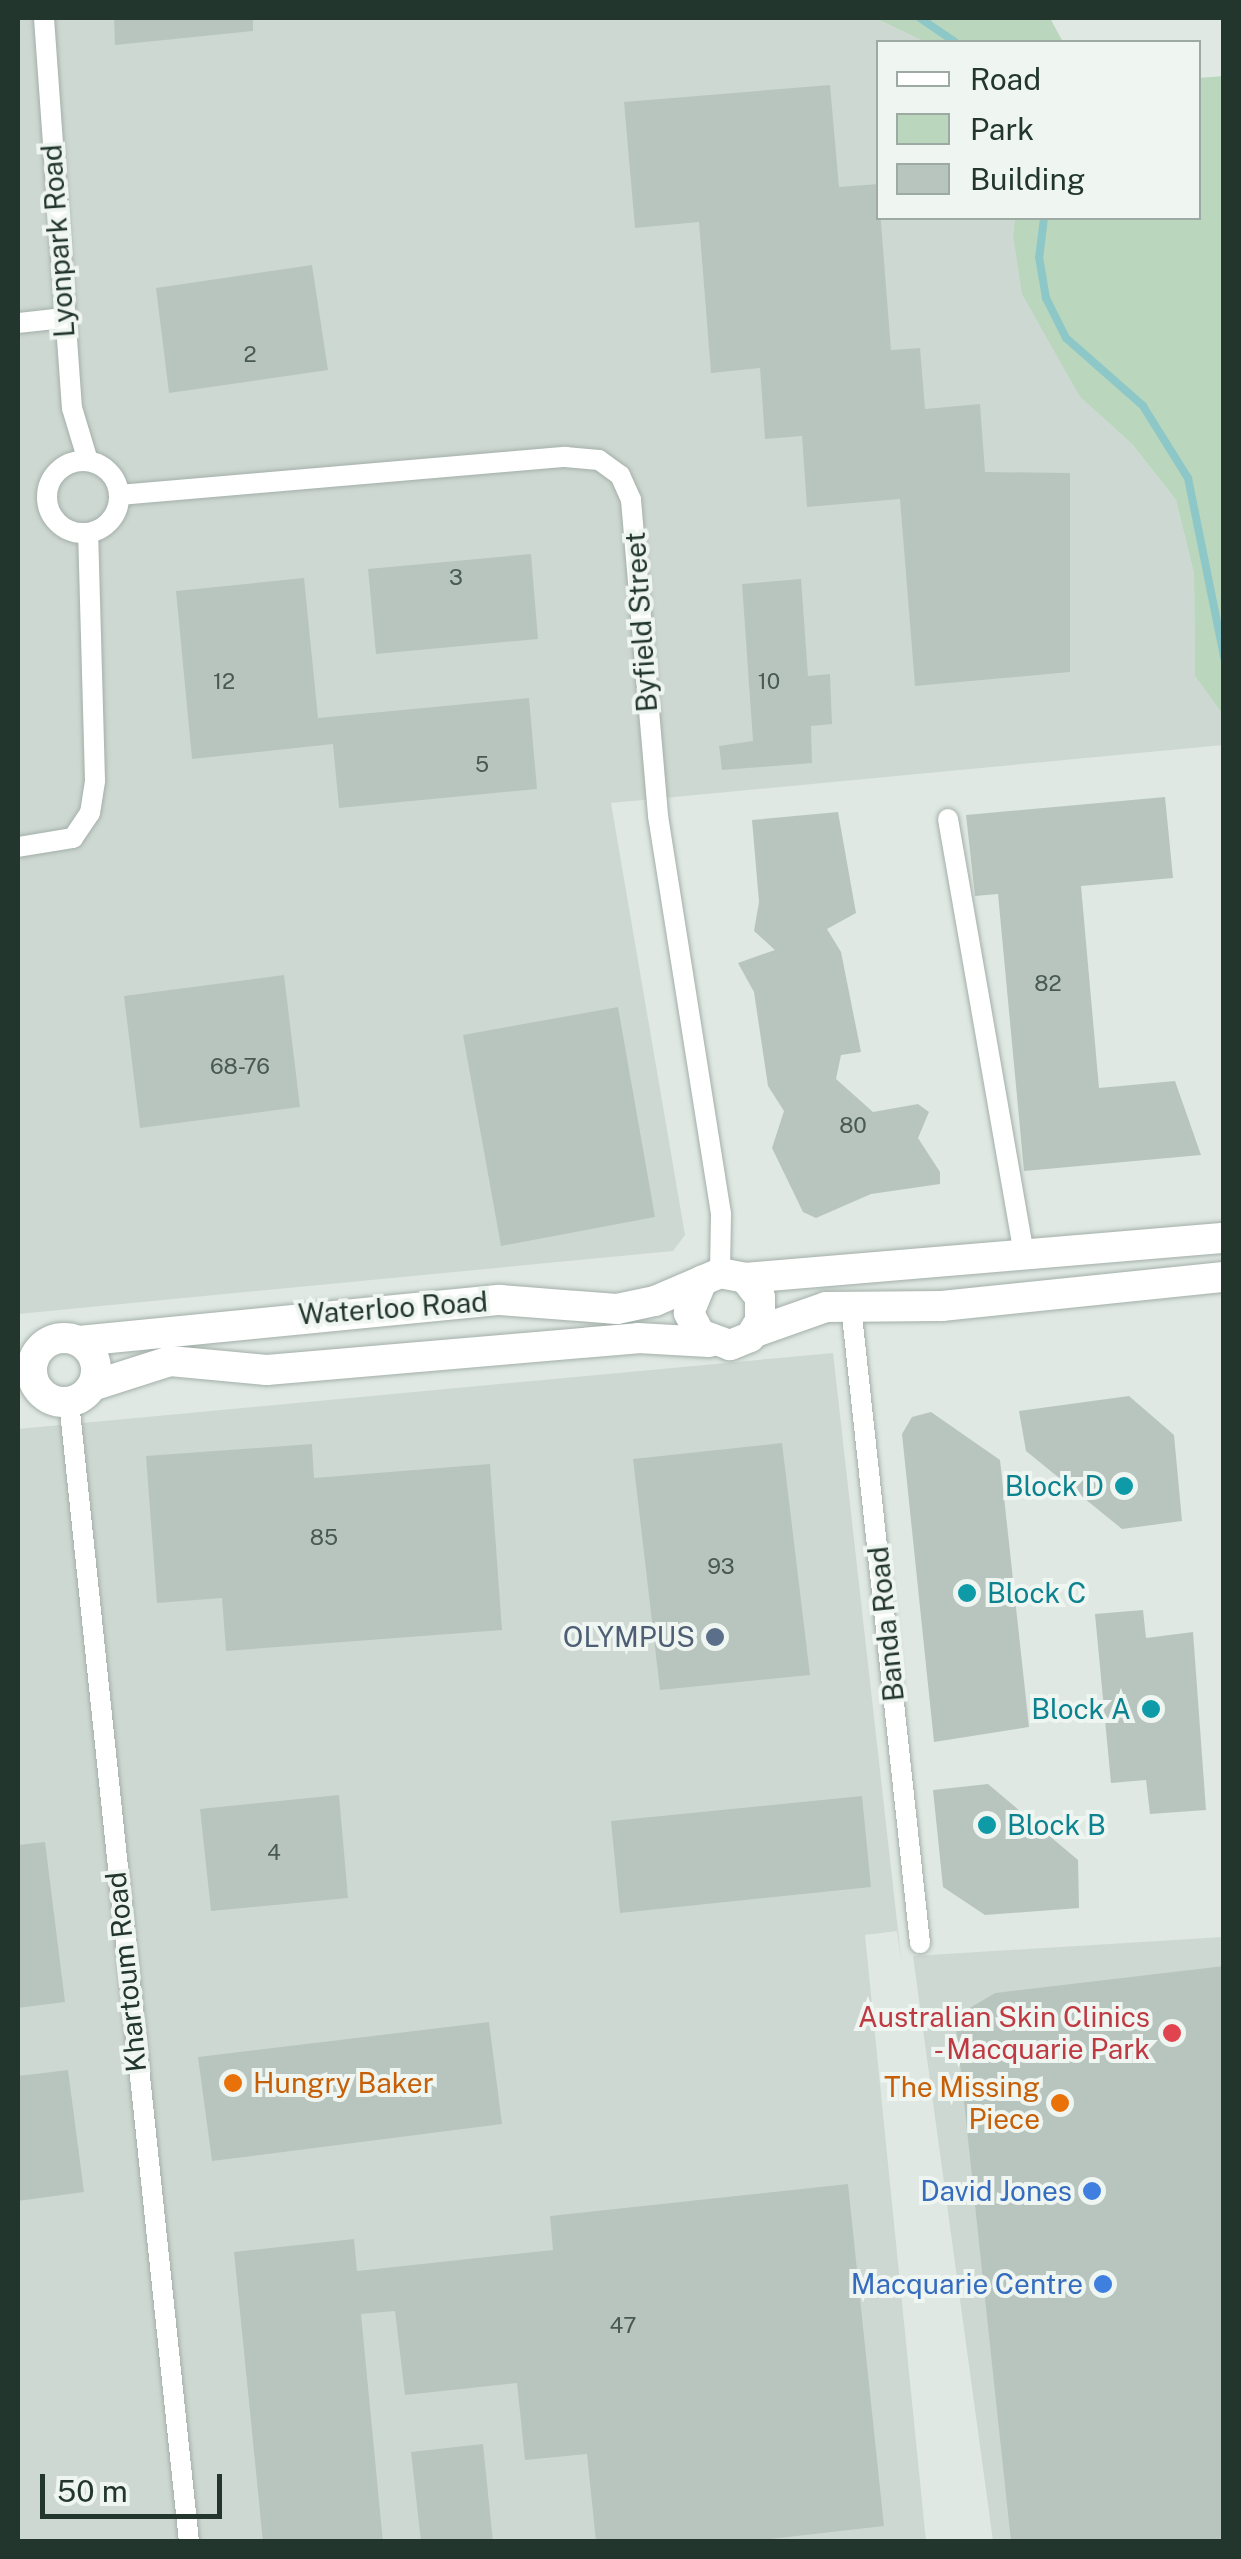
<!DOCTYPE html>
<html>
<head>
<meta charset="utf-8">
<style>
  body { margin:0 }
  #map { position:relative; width:1241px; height:2559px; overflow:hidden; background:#dfe8e3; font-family:"Public Sans",sans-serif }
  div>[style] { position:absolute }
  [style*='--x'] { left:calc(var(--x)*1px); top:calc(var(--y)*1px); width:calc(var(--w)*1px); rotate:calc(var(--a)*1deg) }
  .built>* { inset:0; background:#ced8d2 }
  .green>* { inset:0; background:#bad7be }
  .stream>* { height:8px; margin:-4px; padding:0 4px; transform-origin:4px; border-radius:4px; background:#8dc7c7 }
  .building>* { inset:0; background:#b8c5be }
  .roads { filter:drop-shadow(0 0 2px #a3afa9) drop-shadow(0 0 2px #a3afa9) }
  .street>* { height:20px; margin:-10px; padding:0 10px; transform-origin:10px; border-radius:10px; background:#fff }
  .street>.ring { margin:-10px; padding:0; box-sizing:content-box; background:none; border:20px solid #fff; border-radius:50% }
  .secondary>* { height:30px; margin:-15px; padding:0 15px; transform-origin:15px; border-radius:15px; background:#fff }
  .secondary>.ring { margin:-15px; padding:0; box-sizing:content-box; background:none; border:30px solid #fff; border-radius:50% }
  .dots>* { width:28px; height:28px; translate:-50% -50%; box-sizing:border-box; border:5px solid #eff5f1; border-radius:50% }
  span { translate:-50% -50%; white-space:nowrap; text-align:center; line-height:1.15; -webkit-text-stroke:8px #eff5f1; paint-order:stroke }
  .number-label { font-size:22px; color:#485a52 }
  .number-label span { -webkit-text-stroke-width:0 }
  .street-label { font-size:28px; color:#22362e }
  .culture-label { font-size:28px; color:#0d838f }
  .right { translate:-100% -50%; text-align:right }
  .left { translate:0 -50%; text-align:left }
  .service-label { font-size:28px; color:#4e5e75 }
  .health-label { font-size:28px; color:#be3a42 }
  .food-label { font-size:28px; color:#c56008 }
  .shop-label { font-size:28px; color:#366cbe }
  .frame { position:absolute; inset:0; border:20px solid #22362e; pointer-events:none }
  .legend { position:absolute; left:876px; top:40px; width:325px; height:180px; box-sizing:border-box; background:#eff5f1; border:2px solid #9da9a3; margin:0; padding:12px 18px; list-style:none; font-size:30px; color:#22362e }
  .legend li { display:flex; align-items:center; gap:20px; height:50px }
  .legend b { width:50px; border:2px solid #9da9a3 }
  .scale { position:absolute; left:40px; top:2474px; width:182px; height:45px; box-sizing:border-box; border:5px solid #22362e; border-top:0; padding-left:12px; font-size:30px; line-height:35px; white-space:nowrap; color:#22362e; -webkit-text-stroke:8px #eff5f1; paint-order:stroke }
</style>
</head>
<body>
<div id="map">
  <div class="built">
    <i style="clip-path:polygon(18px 18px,875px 18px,925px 42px,878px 42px,878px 218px,1015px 218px,1013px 235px,1080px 397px,1132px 444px,1176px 500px,1194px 574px,1195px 676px,1223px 715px,1223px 745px,611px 803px,685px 1235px,673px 1251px,18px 1314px)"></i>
    <i style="clip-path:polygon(833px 1353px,902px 1966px,897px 1931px,865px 1935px,926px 2541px,18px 2542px,18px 1429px)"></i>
    <i style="clip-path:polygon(1223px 1937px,1223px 2541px,993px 2541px,913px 1956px)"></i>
  </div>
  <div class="green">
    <i style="clip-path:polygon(875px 18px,1050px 18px,1063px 42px,925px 42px)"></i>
    <i style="clip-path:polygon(1223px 76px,1224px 76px,1223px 715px,1195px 676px,1194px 574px,1176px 500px,1132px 444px,1080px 397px,1022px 294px,1013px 235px,1015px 218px,1198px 218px,1199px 78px)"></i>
  </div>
  <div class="stream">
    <i style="--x:920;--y:18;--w:42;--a:34.4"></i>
    <i style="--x:1044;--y:218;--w:39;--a:97"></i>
    <i style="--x:1039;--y:257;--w:42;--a:80.3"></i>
    <i style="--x:1046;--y:298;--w:45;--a:63.4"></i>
    <i style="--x:1066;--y:338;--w:103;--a:41.4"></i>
    <i style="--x:1143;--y:406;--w:85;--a:58"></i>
    <i style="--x:1188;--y:478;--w:183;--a:78.6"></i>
  </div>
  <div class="building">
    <i style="clip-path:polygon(114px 18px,253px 18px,253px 31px,115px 45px)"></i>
    <i style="clip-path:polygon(830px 85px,839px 187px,878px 184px,891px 350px,920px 348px,925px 409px,980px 404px,985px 472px,1070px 473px,1070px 672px,915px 686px,900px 499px,807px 507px,802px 436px,765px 439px,760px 368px,711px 373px,699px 222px,635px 228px,624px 102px)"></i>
    <i style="clip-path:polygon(312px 265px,328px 370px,169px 393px,156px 288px)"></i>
    <i style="clip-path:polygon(531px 554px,538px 639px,376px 654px,368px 569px)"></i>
    <i style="clip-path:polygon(304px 578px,318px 718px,529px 698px,537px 789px,339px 808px,333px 744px,192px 759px,176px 591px)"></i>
    <i style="clip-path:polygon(801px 579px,808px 676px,830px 674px,832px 724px,811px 726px,812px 763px,722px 770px,719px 746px,753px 741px,742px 584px)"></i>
    <i style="clip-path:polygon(1165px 797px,1173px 878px,1081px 886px,1099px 1088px,1175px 1081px,1201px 1155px,1024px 1171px,998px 894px,975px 896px,966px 815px)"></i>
    <i style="clip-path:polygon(838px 812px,856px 913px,827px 929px,841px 952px,861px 1052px,841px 1055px,836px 1079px,873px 1112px,918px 1104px,929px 1112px,918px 1138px,940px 1172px,940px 1184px,871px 1194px,816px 1218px,803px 1212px,772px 1148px,784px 1111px,768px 1086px,754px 992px,738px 963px,775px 950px,754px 931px,759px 902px,752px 820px)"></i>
    <i style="clip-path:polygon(284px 975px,300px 1107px,140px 1128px,124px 996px)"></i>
    <i style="clip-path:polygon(618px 1007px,655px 1217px,501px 1246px,463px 1035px)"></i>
    <i style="clip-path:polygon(1129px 1396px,1174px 1435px,1182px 1521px,1122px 1529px,1026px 1451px,1019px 1411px)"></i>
    <i style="clip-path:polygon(931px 1412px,1000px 1460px,1029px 1727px,934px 1742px,902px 1434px,912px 1417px)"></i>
    <i style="clip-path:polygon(782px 1443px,810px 1675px,660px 1690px,633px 1459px)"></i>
    <i style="clip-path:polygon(312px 1444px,314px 1478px,490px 1464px,502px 1630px,226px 1651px,222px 1598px,157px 1603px,146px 1456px)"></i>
    <i style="clip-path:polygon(1143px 1610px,1146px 1638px,1193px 1632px,1206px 1810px,1150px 1814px,1146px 1780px,1111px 1783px,1095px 1614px)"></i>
    <i style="clip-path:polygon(988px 1784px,1078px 1860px,1079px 1908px,985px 1915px,943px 1887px,933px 1790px)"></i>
    <i style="clip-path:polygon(339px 1795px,348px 1898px,211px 1911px,200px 1809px)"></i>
    <i style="clip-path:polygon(862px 1796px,871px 1887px,620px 1913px,611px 1821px)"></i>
    <i style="clip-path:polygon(45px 1842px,65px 2002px,18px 2008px,18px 1845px)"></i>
    <i style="clip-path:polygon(1224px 1966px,1224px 2542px,1011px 2542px,956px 2027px,968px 2009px,995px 1993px)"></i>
    <i style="clip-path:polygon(489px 2022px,502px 2124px,212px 2161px,198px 2057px)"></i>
    <i style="clip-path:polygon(68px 2070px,84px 2192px,18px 2201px,18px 2076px)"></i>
    <i style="clip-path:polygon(848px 2184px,884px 2526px,744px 2542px,596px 2542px,587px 2454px,525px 2460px,517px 2383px,405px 2395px,395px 2311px,361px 2314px,383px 2542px,263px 2542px,234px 2252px,354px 2239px,357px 2271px,553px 2250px,550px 2216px)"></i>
    <i style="clip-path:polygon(483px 2444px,493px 2542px,421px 2542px,411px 2452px)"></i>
  </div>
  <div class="roads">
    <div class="street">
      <i style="--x:44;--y:18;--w:391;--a:85.9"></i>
      <i style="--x:72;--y:408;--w:55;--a:73.2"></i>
      <i style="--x:18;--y:323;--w:45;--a:-6.3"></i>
      <i class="ring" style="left:47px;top:461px;width:52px;height:52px"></i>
      <i style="--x:119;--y:495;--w:448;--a:-4.9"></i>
      <i style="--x:565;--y:457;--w:34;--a:5"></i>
      <i style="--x:599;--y:460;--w:26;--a:36"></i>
      <i style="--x:620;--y:475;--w:27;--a:66"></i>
      <i style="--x:631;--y:500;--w:317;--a:85.1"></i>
      <i style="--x:658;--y:816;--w:403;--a:81"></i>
      <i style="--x:721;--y:1214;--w:59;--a:91"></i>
      <i style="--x:948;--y:819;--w:441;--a:80.1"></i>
      <i style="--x:18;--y:847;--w:56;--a:-9.3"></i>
      <i style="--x:73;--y:838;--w:30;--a:-56"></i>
      <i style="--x:90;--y:813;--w:33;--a:-81"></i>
      <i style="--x:95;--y:780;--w:246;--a:-91.6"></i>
      <i style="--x:851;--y:1306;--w:641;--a:83.82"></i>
      <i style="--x:69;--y:1402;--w:1146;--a:83.99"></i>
    </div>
    <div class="secondary">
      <i style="--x:745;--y:1278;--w:481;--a:-4.8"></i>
      <i style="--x:755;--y:1332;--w:75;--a:-19.4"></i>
      <i style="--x:826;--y:1307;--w:116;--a:-0.5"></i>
      <i style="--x:942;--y:1306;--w:283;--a:-5.9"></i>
      <i class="ring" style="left:32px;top:1338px;width:34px;height:34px"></i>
      <i style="--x:79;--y:1341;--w:423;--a:-5.6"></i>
      <i style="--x:500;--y:1300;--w:117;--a:4.4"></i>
      <i style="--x:617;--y:1309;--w:39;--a:-12"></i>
      <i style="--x:655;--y:1301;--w:71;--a:-23.3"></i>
      <i style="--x:720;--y:1273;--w:25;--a:11"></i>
      <i style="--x:745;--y:1278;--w:24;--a:52"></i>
      <i style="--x:760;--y:1297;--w:24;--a:90"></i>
      <i style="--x:760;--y:1321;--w:19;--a:122"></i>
      <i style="--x:750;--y:1337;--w:22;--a:158"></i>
      <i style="--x:730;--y:1345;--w:32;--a:-160"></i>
      <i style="--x:700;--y:1334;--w:24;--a:-118"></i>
      <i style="--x:689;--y:1313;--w:35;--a:-68"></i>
      <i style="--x:92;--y:1386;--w:82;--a:-17.8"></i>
      <i style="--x:170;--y:1361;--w:97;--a:5.3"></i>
      <i style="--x:267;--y:1370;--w:372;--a:-4.9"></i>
      <i style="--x:638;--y:1338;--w:71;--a:3.2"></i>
    </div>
  </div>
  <div class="dots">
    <i style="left:1124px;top:1486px;background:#0f9aa8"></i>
    <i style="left:967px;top:1593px;background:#0f9aa8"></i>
    <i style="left:715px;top:1637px;background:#5c6f8a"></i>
    <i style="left:1151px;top:1709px;background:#0f9aa8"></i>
    <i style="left:987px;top:1825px;background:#0f9aa8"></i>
    <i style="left:1172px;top:2033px;background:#e0444e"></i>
    <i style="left:233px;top:2083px;background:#e8710a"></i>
    <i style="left:1060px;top:2103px;background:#e8710a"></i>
    <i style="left:1092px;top:2191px;background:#3f7fe0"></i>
    <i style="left:1103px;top:2284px;background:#3f7fe0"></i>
  </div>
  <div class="number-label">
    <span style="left:250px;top:355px">2</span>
    <span style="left:456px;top:578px">3</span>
    <span style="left:224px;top:682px">12</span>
    <span style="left:769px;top:682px">10</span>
    <span style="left:482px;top:765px">5</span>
    <span style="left:1048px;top:984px">82</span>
    <span style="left:240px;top:1067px">68-76</span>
    <span style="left:853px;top:1126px">80</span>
    <span style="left:324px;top:1538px">85</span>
    <span style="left:721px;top:1567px">93</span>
    <span style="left:274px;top:1853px">4</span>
    <span style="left:623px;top:2326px">47</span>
  </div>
  <div class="street-label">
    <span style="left:58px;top:241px;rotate:-94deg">Lyonpark Road</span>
    <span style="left:641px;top:622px;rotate:-94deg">Byfield Street</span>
    <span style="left:393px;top:1308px;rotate:-4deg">Waterloo Road</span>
    <span style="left:886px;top:1624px;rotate:-96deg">Banda Road</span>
    <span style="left:126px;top:1972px;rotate:-96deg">Khartoum Road</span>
  </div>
  <div class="culture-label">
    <span class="right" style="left:1104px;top:1486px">Block D</span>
    <span class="left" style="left:987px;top:1593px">Block C</span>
    <span class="right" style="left:1131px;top:1709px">Block A</span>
    <span class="left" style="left:1007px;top:1825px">Block B</span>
  </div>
  <div class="service-label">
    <span class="right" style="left:695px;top:1637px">OLYMPUS</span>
  </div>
  <div class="health-label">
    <span class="right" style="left:1150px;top:2033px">Australian Skin Clinics<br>- Macquarie Park</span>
  </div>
  <div class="food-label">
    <span class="left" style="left:253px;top:2083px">Hungry Baker</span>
    <span class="right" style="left:1040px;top:2103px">The Missing<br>Piece</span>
  </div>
  <div class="shop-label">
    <span class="right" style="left:1072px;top:2191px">David Jones</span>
    <span class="right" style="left:1083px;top:2284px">Macquarie Centre</span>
  </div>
  <div class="frame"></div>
  <ul class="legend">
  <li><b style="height:12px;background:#fff"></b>Road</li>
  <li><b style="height:28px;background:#bad7be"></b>Park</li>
  <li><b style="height:28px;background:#b8c5be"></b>Building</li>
  </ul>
  <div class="scale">50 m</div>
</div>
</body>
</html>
